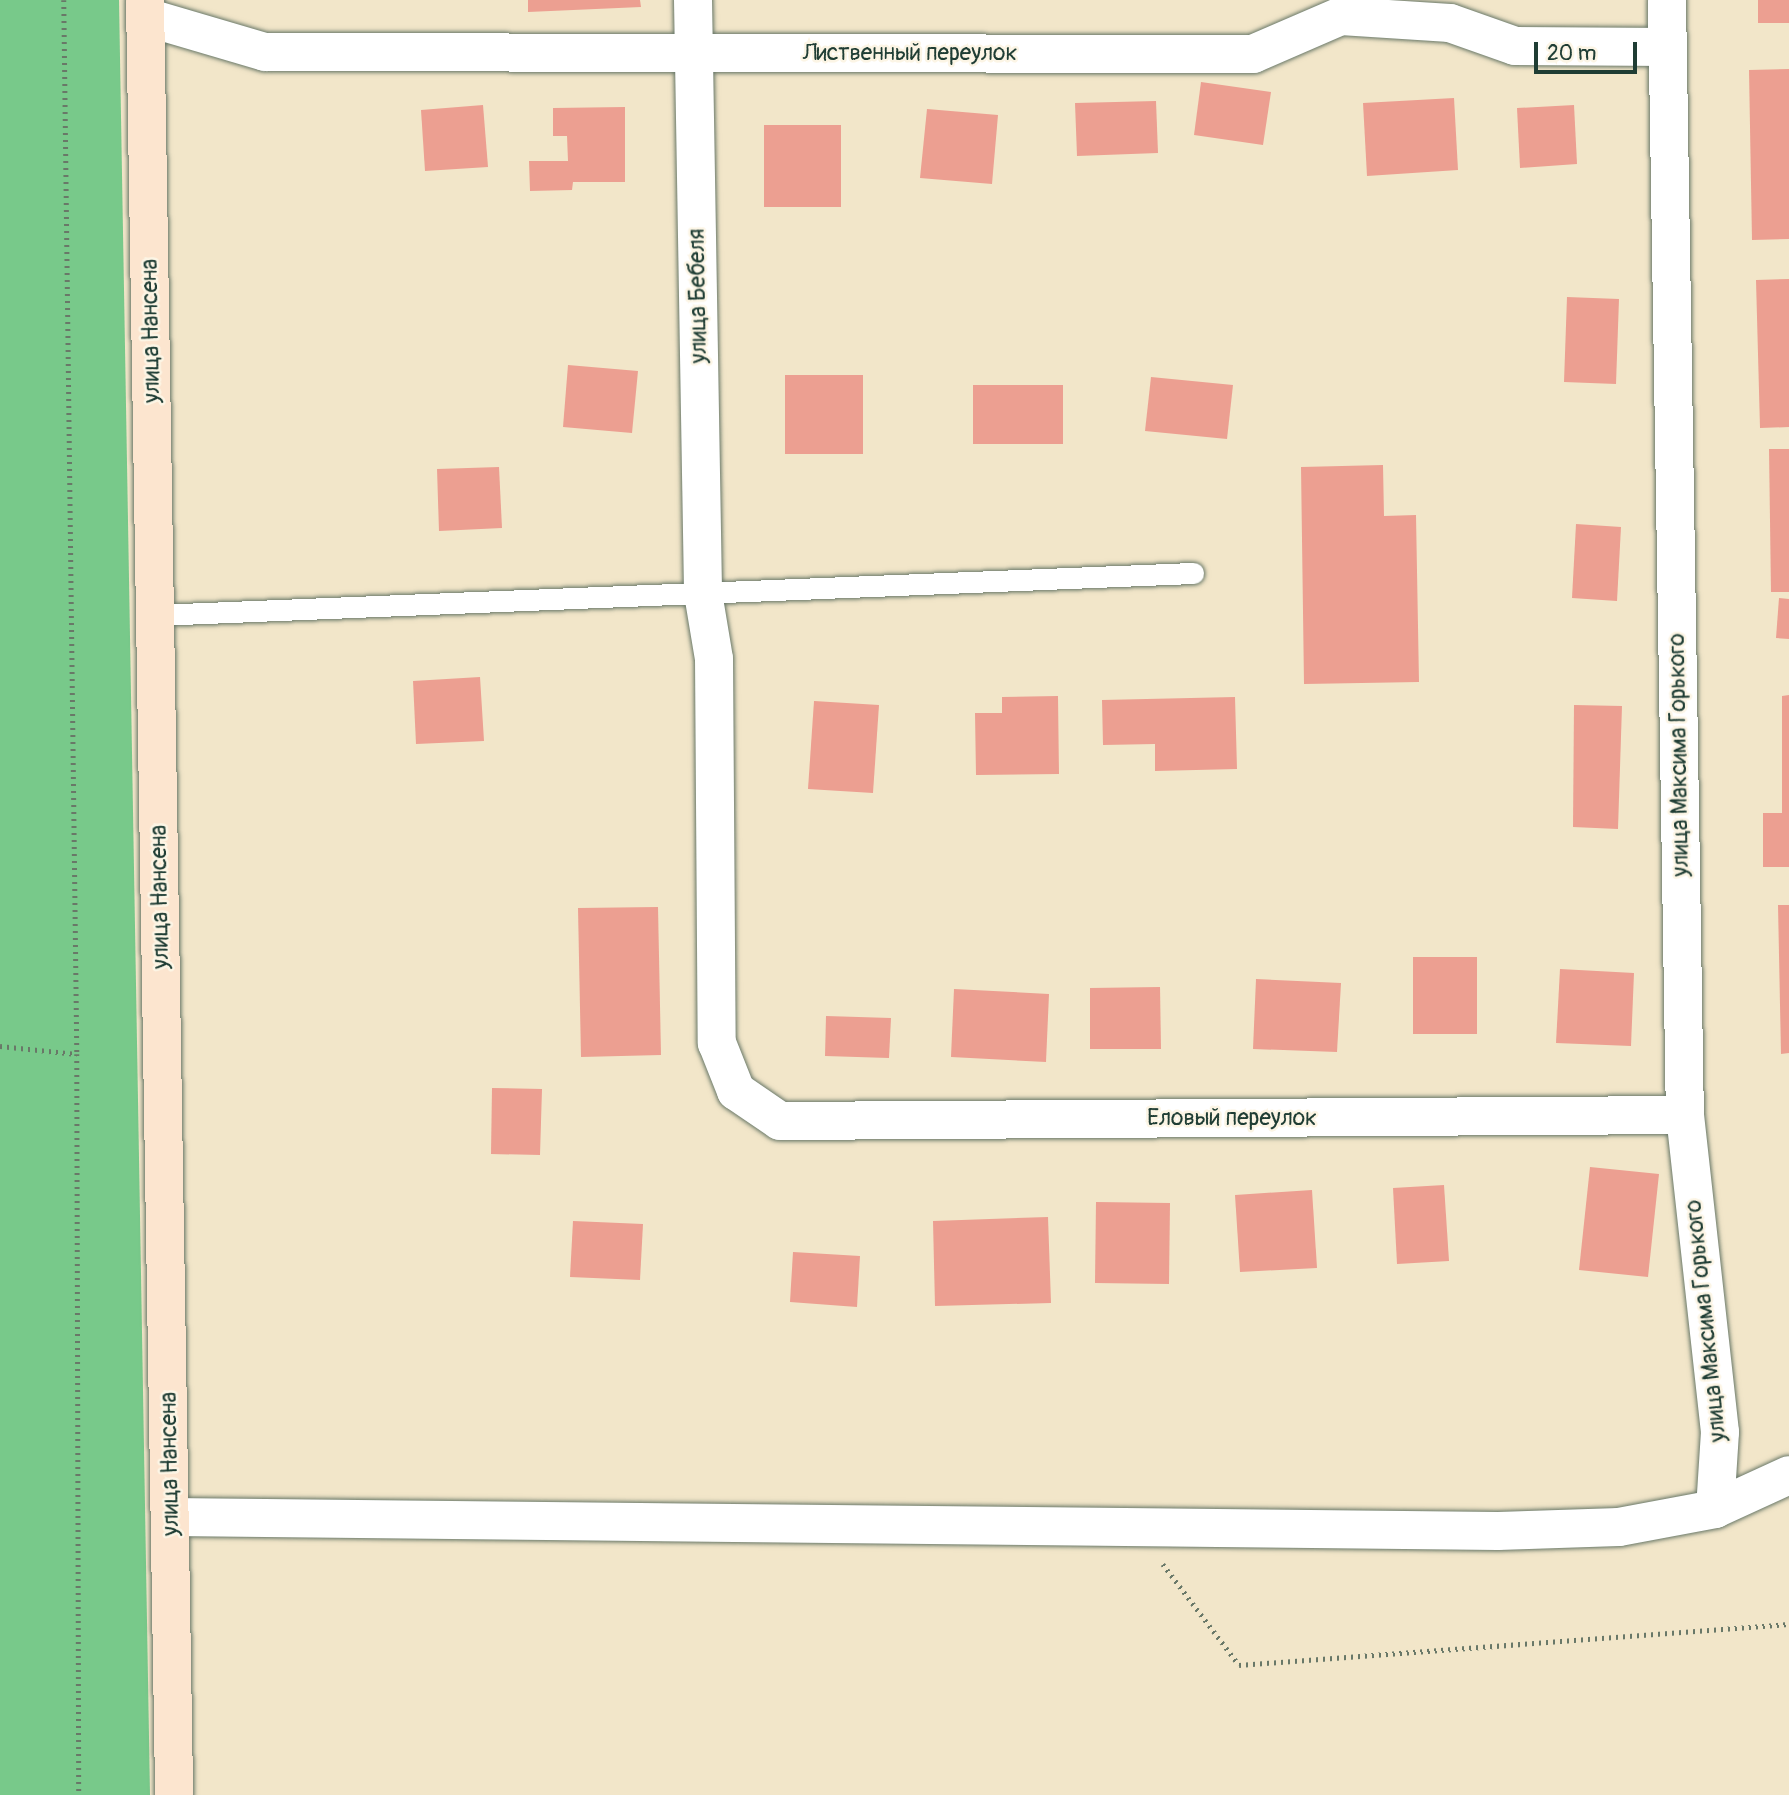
<!DOCTYPE html>
<html>
<head>
<meta charset="utf-8">
<style>
  body { margin:0 }
  #map { position:relative; width:1789px; height:1795px; overflow:hidden; background:#f2e6c9; font-family:Pangolin,sans-serif }
  div>[style] { position:absolute }
  [style*='--x'] { left:calc(var(--x)*1px); top:calc(var(--y)*1px); width:calc(var(--w)*1px); rotate:calc(var(--a)*1deg) }
  .green>* { inset:0; background:#78c98a }
  .building>* { inset:0; background:#ec9f91 }
  .path>* { height:4.5px; margin-top:-2.25px; transform-origin:0; background:repeating-linear-gradient(90deg,#697868 0 2px,transparent 0 7px) }
  .roads { filter:drop-shadow(0 0 2px #697868) drop-shadow(0 0 2px #697868) }
  .lane>* { height:21px; margin:-10.5px; padding:0 10.5px; transform-origin:10.5px; border-radius:10.5px; background:#fff }
  .street>* { height:38px; margin:-19px; padding:0 19px; transform-origin:19px; border-radius:19px; background:#fff }
  .secondary>* { height:38px; margin:-19px; padding:0 19px; transform-origin:19px; border-radius:19px; background:#fce5cf }
  span { translate:-50% -50%; white-space:nowrap; text-align:center; line-height:1.15; -webkit-text-stroke:5px #fcf5e5; paint-order:stroke }
  .street-label { font-size:23px; color:#1f3d34 }
  .scale { position:absolute; left:1534px; top:42px; width:103px; height:32px; box-sizing:border-box; border:4px solid #1f3d34; border-top:0; padding-left:9px; font-size:21px; line-height:24px; white-space:nowrap; color:#1f3d34; -webkit-text-stroke:5px #fcf5e5; paint-order:stroke }
</style>
</head>
<body>
<div id="map">
  <div class="green">
    <i style="clip-path:polygon(0 0,119px 0,150px 1795px,0 1795px)"></i>
  </div>
  <div class="building">
    <i style="clip-path:polygon(528px 0,640px 0,641px 7px,528px 12px)"></i>
    <i style="clip-path:polygon(1758px 0,1789px 0,1789px 23px,1758px 23px)"></i>
    <i style="clip-path:polygon(1789px 69px,1789px 239px,1752px 240px,1749px 70px)"></i>
    <i style="clip-path:polygon(1201px 82px,1271px 92px,1263px 145px,1194px 135px)"></i>
    <i style="clip-path:polygon(1454px 98px,1458px 170px,1367px 176px,1363px 103px)"></i>
    <i style="clip-path:polygon(1156px 101px,1158px 153px,1077px 156px,1075px 103px)"></i>
    <i style="clip-path:polygon(483px 105px,488px 167px,425px 171px,421px 110px)"></i>
    <i style="clip-path:polygon(1574px 105px,1577px 164px,1520px 168px,1517px 108px)"></i>
    <i style="clip-path:polygon(625px 107px,625px 182px,573px 182px,572px 190px,530px 191px,529px 161px,568px 161px,567px 136px,553px 136px,553px 108px)"></i>
    <i style="clip-path:polygon(927px 109px,998px 115px,992px 184px,920px 178px)"></i>
    <i style="clip-path:polygon(764px 125px,841px 125px,841px 207px,764px 207px)"></i>
    <i style="clip-path:polygon(1789px 279px,1789px 427px,1760px 428px,1756px 280px)"></i>
    <i style="clip-path:polygon(1567px 297px,1619px 299px,1616px 384px,1564px 382px)"></i>
    <i style="clip-path:polygon(568px 365px,638px 371px,632px 433px,563px 427px)"></i>
    <i style="clip-path:polygon(785px 375px,863px 375px,863px 454px,785px 454px)"></i>
    <i style="clip-path:polygon(1151px 377px,1233px 385px,1227px 439px,1145px 431px)"></i>
    <i style="clip-path:polygon(973px 385px,1063px 385px,1063px 444px,973px 444px)"></i>
    <i style="clip-path:polygon(1769px 449px,1789px 449px,1789px 592px,1771px 592px)"></i>
    <i style="clip-path:polygon(1383px 465px,1384px 516px,1416px 515px,1419px 682px,1304px 684px,1301px 467px)"></i>
    <i style="clip-path:polygon(499px 467px,502px 528px,439px 531px,437px 469px)"></i>
    <i style="clip-path:polygon(1576px 524px,1621px 527px,1617px 601px,1572px 598px)"></i>
    <i style="clip-path:polygon(1779px 598px,1789px 599px,1789px 639px,1776px 638px)"></i>
    <i style="clip-path:polygon(480px 677px,484px 741px,416px 744px,413px 681px)"></i>
    <i style="clip-path:polygon(1789px 695px,1789px 867px,1763px 867px,1763px 813px,1782px 813px,1782px 696px)"></i>
    <i style="clip-path:polygon(1058px 696px,1059px 774px,976px 775px,975px 713px,1002px 713px,1002px 697px)"></i>
    <i style="clip-path:polygon(1235px 697px,1237px 769px,1155px 771px,1155px 744px,1103px 745px,1102px 700px)"></i>
    <i style="clip-path:polygon(814px 701px,879px 705px,873px 793px,808px 789px)"></i>
    <i style="clip-path:polygon(1574px 705px,1622px 706px,1618px 829px,1573px 827px)"></i>
    <i style="clip-path:polygon(1778px 905px,1789px 905px,1789px 1053px,1781px 1054px)"></i>
    <i style="clip-path:polygon(658px 907px,661px 1055px,581px 1057px,578px 908px)"></i>
    <i style="clip-path:polygon(1413px 957px,1477px 957px,1477px 1034px,1413px 1034px)"></i>
    <i style="clip-path:polygon(1560px 969px,1634px 973px,1631px 1046px,1556px 1043px)"></i>
    <i style="clip-path:polygon(1256px 979px,1341px 983px,1337px 1052px,1253px 1049px)"></i>
    <i style="clip-path:polygon(1160px 987px,1161px 1049px,1090px 1049px,1090px 988px)"></i>
    <i style="clip-path:polygon(954px 989px,1049px 994px,1046px 1062px,951px 1057px)"></i>
    <i style="clip-path:polygon(826px 1016px,891px 1018px,889px 1058px,825px 1056px)"></i>
    <i style="clip-path:polygon(492px 1088px,542px 1089px,540px 1155px,491px 1154px)"></i>
    <i style="clip-path:polygon(1590px 1167px,1659px 1174px,1648px 1277px,1579px 1270px)"></i>
    <i style="clip-path:polygon(1444px 1185px,1449px 1261px,1397px 1264px,1393px 1188px)"></i>
    <i style="clip-path:polygon(1312px 1190px,1317px 1268px,1240px 1272px,1235px 1195px)"></i>
    <i style="clip-path:polygon(1096px 1202px,1170px 1203px,1169px 1284px,1095px 1283px)"></i>
    <i style="clip-path:polygon(1048px 1217px,1051px 1303px,935px 1306px,933px 1221px)"></i>
    <i style="clip-path:polygon(573px 1221px,643px 1224px,640px 1280px,570px 1277px)"></i>
    <i style="clip-path:polygon(793px 1252px,860px 1256px,857px 1307px,790px 1302px)"></i>
  </div>
  <div class="path">
    <i style="--x:64;--y:0;--w:1054;--a:89.29"></i>
    <i style="--x:77;--y:1054;--w:741;--a:89.85"></i>
    <i style="--x:0;--y:1046;--w:77;--a:5.9"></i>
    <i style="--x:1163;--y:1564;--w:126;--a:53"></i>
    <i style="--x:1239;--y:1665;--w:552;--a:-4.26"></i>
  </div>
  <div class="roads">
    <div class="lane">
      <i style="--x:156;--y:615;--w:1038;--a:-2.32"></i>
    </div>
    <div class="street">
      <i style="--x:693;--y:0;--w:593;--a:89.03"></i>
      <i style="--x:703;--y:593;--w:67;--a:80.5"></i>
      <i style="--x:714;--y:659;--w:384;--a:89.6"></i>
      <i style="--x:717;--y:1043;--w:52;--a:68.4"></i>
      <i style="--x:736;--y:1091;--w:53;--a:34.3"></i>
      <i style="--x:780;--y:1121;--w:905;--a:-0.38"></i>
      <i style="--x:1667;--y:0;--w:1115;--a:89.08"></i>
      <i style="--x:1685;--y:1115;--w:319;--a:83.7"></i>
      <i style="--x:1720;--y:1432;--w:77;--a:93.7"></i>
      <i style="--x:146;--y:17;--w:124;--a:16.4"></i>
      <i style="--x:265;--y:52;--w:988;--a:0.12"></i>
      <i style="--x:1253;--y:54;--w:96;--a:-23.4"></i>
      <i style="--x:1341;--y:16;--w:109;--a:3.7"></i>
      <i style="--x:1450;--y:23;--w:69;--a:19.5"></i>
      <i style="--x:1515;--y:46;--w:153;--a:0.4"></i>
      <i style="--x:171;--y:1517;--w:1327;--a:0.6"></i>
      <i style="--x:1498;--y:1531;--w:121;--a:-1.9"></i>
      <i style="--x:1619;--y:1527;--w:98;--a:-10.6"></i>
      <i style="--x:1715;--y:1509;--w:81;--a:-24.7"></i>
    </div>
    <div class="secondary">
      <i style="--x:145;--y:0;--w:1795;--a:89.07"></i>
    </div>
  </div>
  <div class="street-label">
    <span style="left:910px;top:53px">Лиственный переулок</span>
    <span style="left:698px;top:296px;rotate:-91deg">улица Бебеля</span>
    <span style="left:151px;top:331px;rotate:-91deg">улица Нансена</span>
    <span style="left:1679px;top:755px;rotate:-91deg">улица Максима Горького</span>
    <span style="left:160px;top:897px;rotate:-91deg">улица Нансена</span>
    <span style="left:1232px;top:1118px">Еловый переулок</span>
    <span style="left:1706px;top:1321px;rotate:-96deg">улица Максима Горького</span>
    <span style="left:170px;top:1464px;rotate:-91deg">улица Нансена</span>
  </div>
  <div class="scale">20 m</div>
</div>
</body>
</html>
